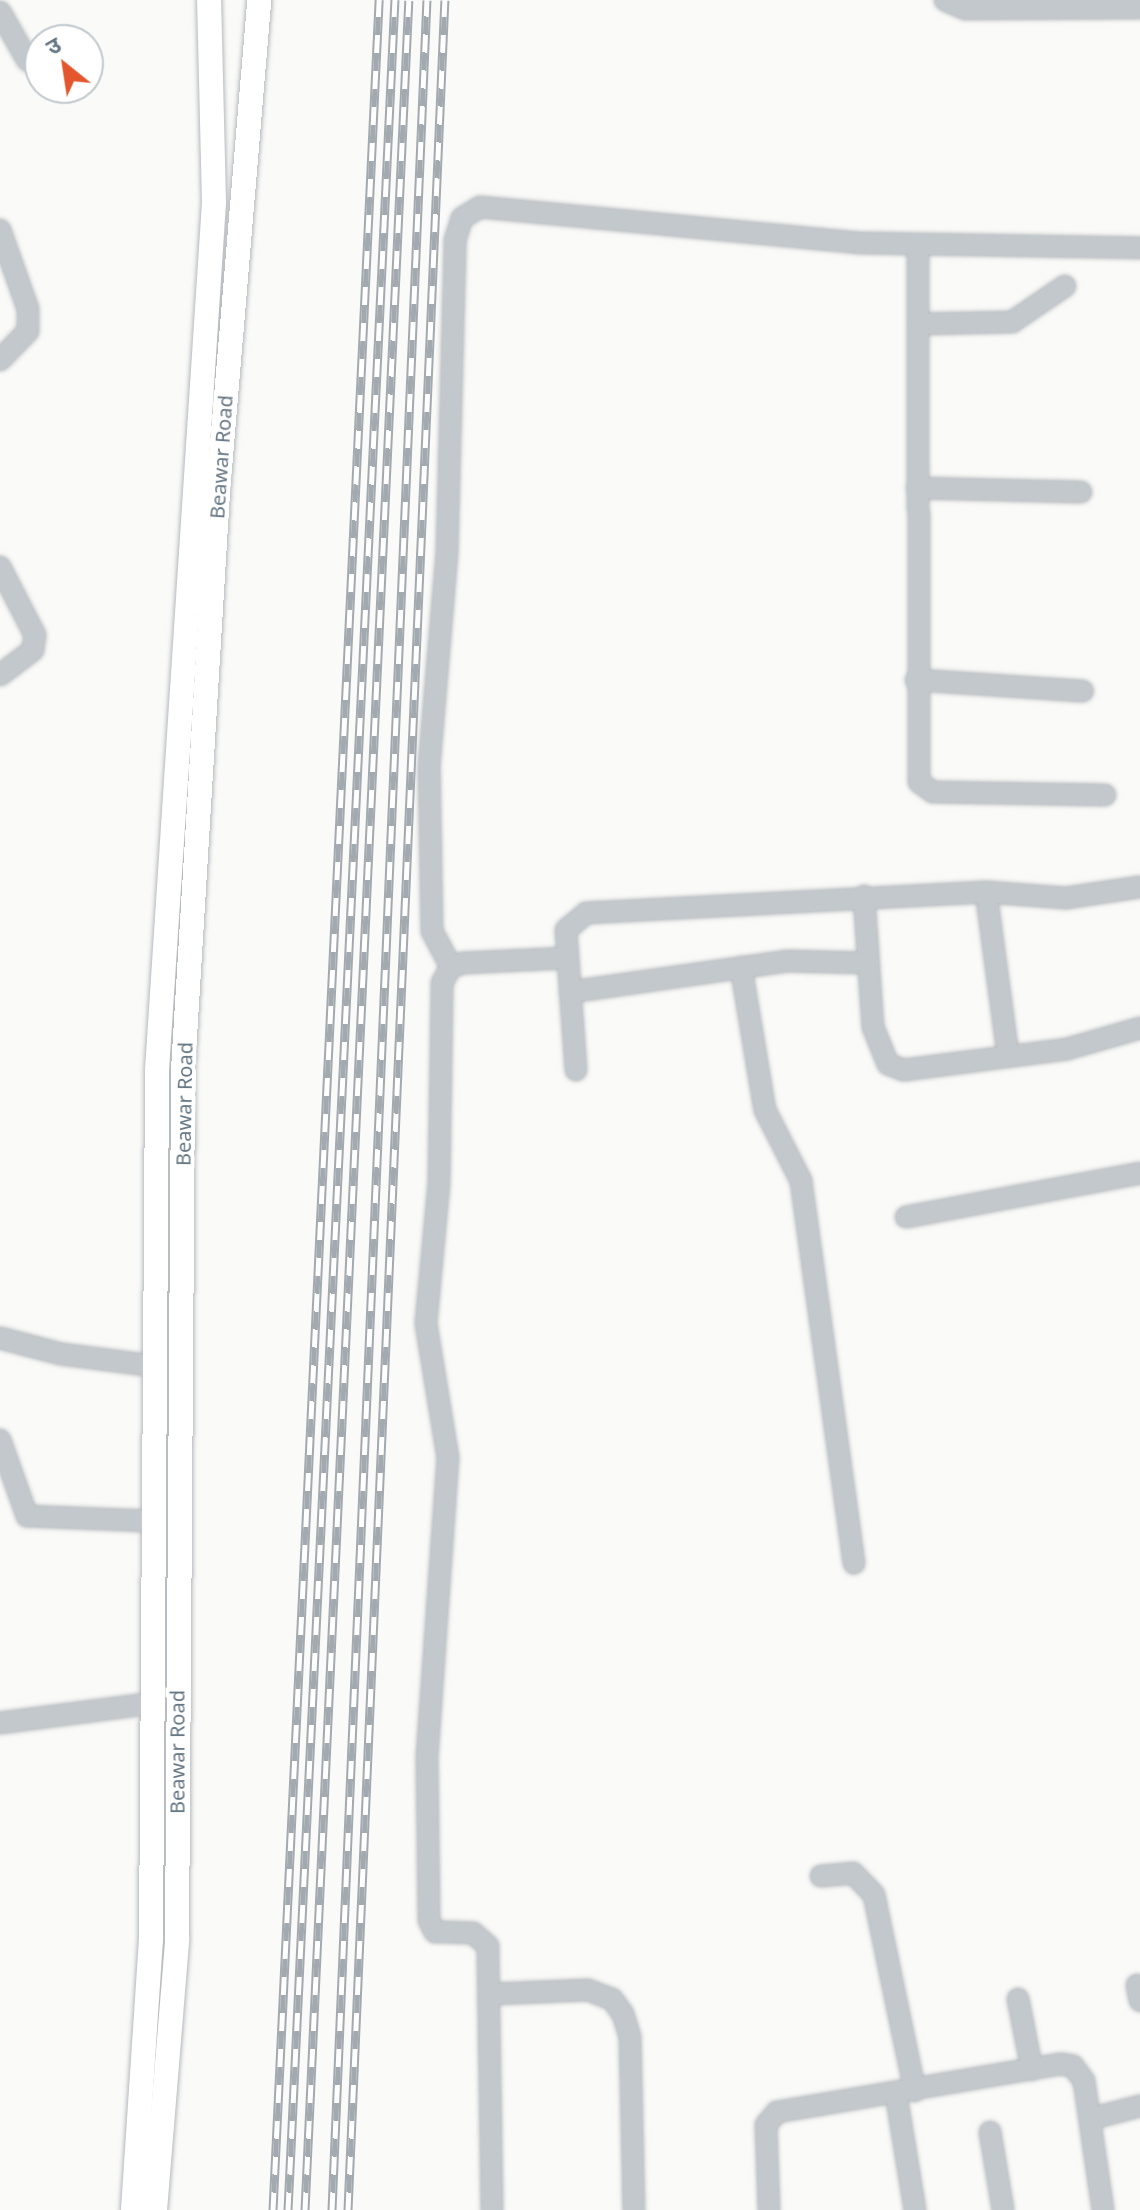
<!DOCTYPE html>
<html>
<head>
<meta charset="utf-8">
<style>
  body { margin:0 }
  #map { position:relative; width:1140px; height:2210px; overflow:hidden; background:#fafaf8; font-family:"Noto Sans","Noto Sans Devanagari",sans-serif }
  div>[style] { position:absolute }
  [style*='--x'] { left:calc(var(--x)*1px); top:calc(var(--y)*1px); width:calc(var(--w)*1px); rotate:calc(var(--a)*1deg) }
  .roads { filter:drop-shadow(0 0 2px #b5babe) drop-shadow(0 0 2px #b5babe) }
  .minor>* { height:20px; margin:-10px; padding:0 10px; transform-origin:10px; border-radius:10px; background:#c3c8cc }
  .major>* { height:24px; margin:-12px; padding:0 12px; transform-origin:12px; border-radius:12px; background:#fff }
  .rail>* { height:9px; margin-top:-4.5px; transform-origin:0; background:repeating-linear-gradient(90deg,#fff 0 18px,#a2aab0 0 36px); box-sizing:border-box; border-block:2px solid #a2aab0 }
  span { translate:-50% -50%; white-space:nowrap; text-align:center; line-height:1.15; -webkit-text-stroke:8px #fff; paint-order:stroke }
  .street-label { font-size:20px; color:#657683 }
  .north { position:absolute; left:24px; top:24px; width:80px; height:80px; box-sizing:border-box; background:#fff; border:2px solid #c1c8cd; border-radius:50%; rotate:330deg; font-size:22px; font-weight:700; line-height:32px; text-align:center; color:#657683 }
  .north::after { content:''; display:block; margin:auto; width:28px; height:36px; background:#e4572e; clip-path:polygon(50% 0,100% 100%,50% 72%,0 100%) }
</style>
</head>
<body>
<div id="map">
  <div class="roads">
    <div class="minor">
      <i style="--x:945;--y:0;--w:22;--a:24"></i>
      <i style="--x:965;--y:9;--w:175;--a:-0.3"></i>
      <i style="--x:0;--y:12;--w:56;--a:60.3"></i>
      <i style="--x:0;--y:230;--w:84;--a:70.5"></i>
      <i style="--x:28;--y:309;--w:22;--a:90"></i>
      <i style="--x:28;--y:331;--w:40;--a:134"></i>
      <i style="--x:918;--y:244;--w:538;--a:89.89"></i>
      <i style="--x:919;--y:782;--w:17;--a:36"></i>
      <i style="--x:933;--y:792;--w:172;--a:1"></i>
      <i style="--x:918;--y:324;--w:94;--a:-1.2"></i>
      <i style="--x:1012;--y:322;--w:64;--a:-34.2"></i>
      <i style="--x:917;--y:488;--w:164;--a:1.4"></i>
      <i style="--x:0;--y:567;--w:76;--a:62.8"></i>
      <i style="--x:35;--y:635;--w:15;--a:98"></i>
      <i style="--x:33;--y:650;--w:41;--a:142.9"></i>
      <i style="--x:916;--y:680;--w:167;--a:3.8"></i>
      <i style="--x:986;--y:892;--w:164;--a:82.3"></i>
      <i style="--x:864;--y:896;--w:131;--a:86.1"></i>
      <i style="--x:873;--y:1027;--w:40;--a:68"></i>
      <i style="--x:888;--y:1064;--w:17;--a:21"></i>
      <i style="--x:904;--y:1070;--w:164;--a:-7.3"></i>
      <i style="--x:1067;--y:1049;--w:76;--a:-16"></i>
      <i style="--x:451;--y:967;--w:41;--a:-117.8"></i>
      <i style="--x:432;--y:931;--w:164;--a:-91"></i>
      <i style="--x:429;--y:767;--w:216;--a:-85.2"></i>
      <i style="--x:447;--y:552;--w:312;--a:-88.5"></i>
      <i style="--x:455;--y:240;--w:23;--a:-72"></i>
      <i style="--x:462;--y:218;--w:21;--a:-31"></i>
      <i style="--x:480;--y:207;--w:381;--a:5.4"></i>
      <i style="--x:859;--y:243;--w:281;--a:1"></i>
      <i style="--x:741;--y:967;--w:145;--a:80.5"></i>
      <i style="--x:765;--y:1110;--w:80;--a:63.1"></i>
      <i style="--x:801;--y:1181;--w:386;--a:82.1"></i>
      <i style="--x:570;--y:992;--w:219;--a:-8.1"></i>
      <i style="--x:787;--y:961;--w:81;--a:1.4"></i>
      <i style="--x:576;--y:1070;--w:140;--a:-94.1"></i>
      <i style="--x:566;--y:930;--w:26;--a:-40"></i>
      <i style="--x:586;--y:913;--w:401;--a:-3"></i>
      <i style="--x:986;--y:892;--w:80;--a:4.3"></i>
      <i style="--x:1066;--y:898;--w:75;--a:-8.5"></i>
      <i style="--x:906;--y:1217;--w:238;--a:-10.6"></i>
      <i style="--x:0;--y:1338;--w:63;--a:14.7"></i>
      <i style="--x:61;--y:1354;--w:95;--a:7.3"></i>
      <i style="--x:0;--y:1440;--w:81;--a:70.4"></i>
      <i style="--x:27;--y:1516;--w:122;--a:2.3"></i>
      <i style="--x:0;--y:1723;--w:154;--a:-7.4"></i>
      <i style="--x:821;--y:1876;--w:32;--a:-5"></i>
      <i style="--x:853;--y:1873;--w:30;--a:46"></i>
      <i style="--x:874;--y:1895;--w:200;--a:78.2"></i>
      <i style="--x:1137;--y:1985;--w:16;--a:79"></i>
      <i style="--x:492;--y:1994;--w:96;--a:-2.4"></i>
      <i style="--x:588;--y:1990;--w:26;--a:21"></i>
      <i style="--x:612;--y:1999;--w:19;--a:54"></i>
      <i style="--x:623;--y:2014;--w:24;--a:73"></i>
      <i style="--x:630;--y:2037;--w:173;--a:88.7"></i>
      <i style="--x:1018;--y:1999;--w:72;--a:78.8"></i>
      <i style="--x:896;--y:2094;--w:118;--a:80.7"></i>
      <i style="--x:1090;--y:2119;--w:52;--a:-14.6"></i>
      <i style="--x:990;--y:2132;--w:79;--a:80.5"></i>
      <i style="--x:492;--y:2210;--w:264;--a:-90.9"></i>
      <i style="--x:488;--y:1946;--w:20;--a:-139"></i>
      <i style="--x:473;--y:1933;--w:38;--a:-178"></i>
      <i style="--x:435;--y:1932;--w:13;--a:-117"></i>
      <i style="--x:429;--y:1920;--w:163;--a:-90.7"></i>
      <i style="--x:427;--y:1757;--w:300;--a:-86"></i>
      <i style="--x:448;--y:1458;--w:137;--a:-99.3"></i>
      <i style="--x:426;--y:1323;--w:142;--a:-84.7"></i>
      <i style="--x:439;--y:1182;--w:199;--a:-89.1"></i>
      <i style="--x:442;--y:983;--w:18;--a:-61"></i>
      <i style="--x:451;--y:967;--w:13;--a:-18"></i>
      <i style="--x:463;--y:963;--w:104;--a:-2.8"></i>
      <i style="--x:769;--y:2210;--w:85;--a:-92"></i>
      <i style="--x:766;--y:2125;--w:17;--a:-50"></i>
      <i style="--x:777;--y:2112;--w:288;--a:-9.6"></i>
      <i style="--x:1061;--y:2064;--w:12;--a:9"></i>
      <i style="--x:1073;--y:2066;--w:19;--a:54"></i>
      <i style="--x:1084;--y:2081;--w:130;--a:81.6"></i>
    </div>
    <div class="major">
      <i style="--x:133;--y:2210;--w:272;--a:-86.2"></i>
      <i style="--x:151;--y:1939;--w:869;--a:-89.6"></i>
      <i style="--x:157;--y:1070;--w:870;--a:-86.24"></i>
      <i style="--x:214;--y:202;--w:202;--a:-91.4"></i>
      <i style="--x:155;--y:2210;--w:271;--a:-85.3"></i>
      <i style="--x:177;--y:1940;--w:870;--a:-89.6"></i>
      <i style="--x:183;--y:1070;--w:579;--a:-86.53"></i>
      <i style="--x:218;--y:492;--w:494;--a:-85.2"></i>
    </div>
  </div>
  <div class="rail">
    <i style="--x:273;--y:2210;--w:2213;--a:-87.25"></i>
    <i style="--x:288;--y:2210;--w:2213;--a:-87.23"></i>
    <i style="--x:305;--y:2210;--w:2212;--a:-87.31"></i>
    <i style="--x:332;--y:2210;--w:2212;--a:-87.54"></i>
    <i style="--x:348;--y:2210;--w:2212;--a:-87.49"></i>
  </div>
  <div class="street-label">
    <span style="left:221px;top:457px;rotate:-86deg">Beawar Road</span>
    <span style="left:184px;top:1104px;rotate:-89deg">Beawar Road</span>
    <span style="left:177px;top:1752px;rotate:-90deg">Beawar Road</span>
  </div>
  <div class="north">उ</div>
</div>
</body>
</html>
